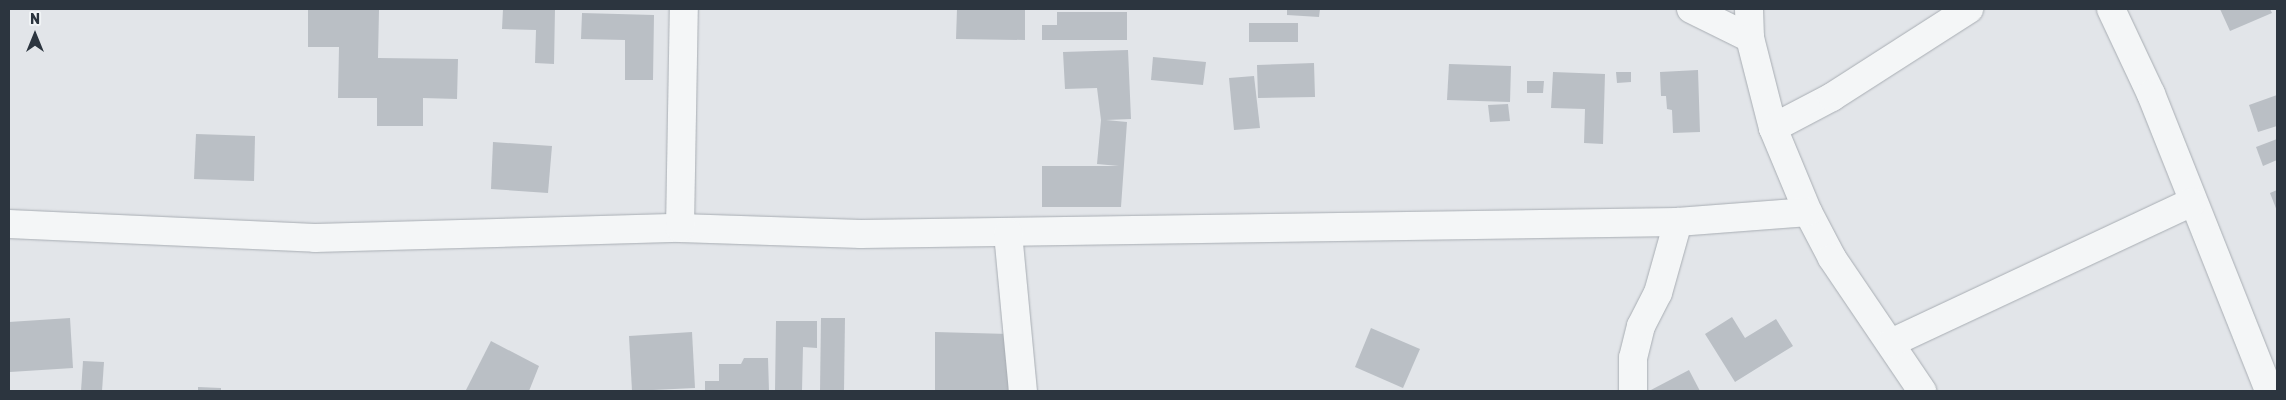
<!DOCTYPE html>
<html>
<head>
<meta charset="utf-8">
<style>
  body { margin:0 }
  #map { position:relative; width:2286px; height:400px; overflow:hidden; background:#e2e5e9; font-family:Rubik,sans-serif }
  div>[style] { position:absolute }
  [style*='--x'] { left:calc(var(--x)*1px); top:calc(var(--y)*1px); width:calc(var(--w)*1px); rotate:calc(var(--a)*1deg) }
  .building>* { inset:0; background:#babfc5 }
  .roads { filter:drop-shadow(0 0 1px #a8adb3) drop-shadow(0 0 1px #a8adb3) }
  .street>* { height:28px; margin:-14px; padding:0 14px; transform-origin:14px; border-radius:14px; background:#f4f6f7 }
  span { translate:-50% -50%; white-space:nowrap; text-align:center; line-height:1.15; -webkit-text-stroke:4.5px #f1f4f6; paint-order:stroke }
  .frame { position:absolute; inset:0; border:10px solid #2c353f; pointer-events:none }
  .north { position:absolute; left:10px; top:10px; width:50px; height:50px; -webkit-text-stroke:4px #f1f4f6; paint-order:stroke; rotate:0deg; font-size:14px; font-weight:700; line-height:20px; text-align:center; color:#2c353f }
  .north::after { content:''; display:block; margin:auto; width:18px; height:22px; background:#2c353f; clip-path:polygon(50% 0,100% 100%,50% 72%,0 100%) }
</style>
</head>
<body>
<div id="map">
  <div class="building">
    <i style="clip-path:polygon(308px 9px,379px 10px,378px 58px,458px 59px,457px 99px,423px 98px,423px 126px,377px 126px,377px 98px,338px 98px,339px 47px,308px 47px)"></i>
    <i style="clip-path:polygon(503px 9px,555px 9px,554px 64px,535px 63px,536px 30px,502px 29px)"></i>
    <i style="clip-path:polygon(957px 9px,1025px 9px,1025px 40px,956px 39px)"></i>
    <i style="clip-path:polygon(1287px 9px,1320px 9px,1319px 17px,1287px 15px)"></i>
    <i style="clip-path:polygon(2220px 9px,2270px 9px,2272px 13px,2230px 31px)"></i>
    <i style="clip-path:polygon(1057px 12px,1127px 12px,1127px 40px,1042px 40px,1042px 25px,1057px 25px)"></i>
    <i style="clip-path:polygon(582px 13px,654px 15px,653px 80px,625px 80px,625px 40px,581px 39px)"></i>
    <i style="clip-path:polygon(1249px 23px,1298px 23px,1298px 42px,1249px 42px)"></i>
    <i style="clip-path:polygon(1128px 50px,1131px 119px,1106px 120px,1127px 122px,1121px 207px,1042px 207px,1042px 166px,1119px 166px,1097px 164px,1101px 120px,1097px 88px,1065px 89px,1063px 52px)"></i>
    <i style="clip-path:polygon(1153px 57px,1206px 62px,1203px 85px,1151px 80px)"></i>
    <i style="clip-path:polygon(1314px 63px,1315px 97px,1258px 98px,1257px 65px)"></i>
    <i style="clip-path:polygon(1449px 64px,1511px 66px,1510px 102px,1447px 100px)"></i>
    <i style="clip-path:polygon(1698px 70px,1700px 132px,1673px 133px,1672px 110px,1667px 109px,1666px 96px,1661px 96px,1660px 72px)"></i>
    <i style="clip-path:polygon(1553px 72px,1605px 74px,1603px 144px,1584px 143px,1585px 109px,1551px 108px)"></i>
    <i style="clip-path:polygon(1616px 72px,1631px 72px,1631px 82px,1617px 83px)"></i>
    <i style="clip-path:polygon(1254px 76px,1260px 128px,1234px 130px,1229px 78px)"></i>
    <i style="clip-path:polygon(1527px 81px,1544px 81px,1543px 93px,1527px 93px)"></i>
    <i style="clip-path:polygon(2277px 95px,2277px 126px,2258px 132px,2249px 105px)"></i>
    <i style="clip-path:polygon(1508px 104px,1510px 121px,1490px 122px,1488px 105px)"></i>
    <i style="clip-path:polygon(196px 134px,255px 136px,254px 181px,194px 179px)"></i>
    <i style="clip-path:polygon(2277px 139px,2277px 160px,2263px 166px,2256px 147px)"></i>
    <i style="clip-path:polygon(493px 142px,552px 146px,548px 193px,491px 189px)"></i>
    <i style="clip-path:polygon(2277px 190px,2277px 211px,2270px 193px)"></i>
    <i style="clip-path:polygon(1732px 317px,1745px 338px,1776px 319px,1793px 346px,1735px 382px,1705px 334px)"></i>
    <i style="clip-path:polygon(70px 318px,73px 368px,10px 372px,9px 322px)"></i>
    <i style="clip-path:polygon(821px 318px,845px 318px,844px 391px,820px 391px)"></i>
    <i style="clip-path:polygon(776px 321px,817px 321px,817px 348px,803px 347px,802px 391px,775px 391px)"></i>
    <i style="clip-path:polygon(1371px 328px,1420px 349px,1403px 388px,1355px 367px)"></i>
    <i style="clip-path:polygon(692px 332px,695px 388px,632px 391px,629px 336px)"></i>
    <i style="clip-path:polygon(935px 332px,1009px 334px,1008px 391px,935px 391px)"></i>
    <i style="clip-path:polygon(491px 341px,539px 366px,529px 391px,466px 390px)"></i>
    <i style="clip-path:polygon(744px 358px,768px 358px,769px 391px,705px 391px,705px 381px,719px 381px,719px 364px,741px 364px)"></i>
    <i style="clip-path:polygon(83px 361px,104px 362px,102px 391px,81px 391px)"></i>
    <i style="clip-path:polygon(1689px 370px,1700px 391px,1649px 391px)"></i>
    <i style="clip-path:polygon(198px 387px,221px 388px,221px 391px,198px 391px)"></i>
  </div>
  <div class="roads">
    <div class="street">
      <i style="--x:1691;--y:9;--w:66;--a:26.2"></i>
      <i style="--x:1749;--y:9;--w:29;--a:88"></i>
      <i style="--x:1750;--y:38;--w:93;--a:75.7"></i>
      <i style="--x:1773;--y:128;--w:91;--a:67.4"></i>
      <i style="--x:1808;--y:212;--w:52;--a:62.4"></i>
      <i style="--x:1832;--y:258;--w:161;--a:55.9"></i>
      <i style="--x:2111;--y:9;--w:94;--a:64.8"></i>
      <i style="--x:2151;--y:94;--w:320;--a:68.3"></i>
      <i style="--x:1773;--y:128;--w:67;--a:-27.7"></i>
      <i style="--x:1832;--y:97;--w:163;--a:-32.7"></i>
      <i style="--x:9;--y:224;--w:306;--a:2.6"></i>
      <i style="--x:315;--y:238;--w:365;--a:-1.6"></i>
      <i style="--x:680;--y:228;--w:181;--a:1.9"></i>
      <i style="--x:861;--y:234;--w:817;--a:-0.84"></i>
      <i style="--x:1678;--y:222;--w:130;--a:-4.4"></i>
      <i style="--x:680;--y:228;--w:219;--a:-89"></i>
      <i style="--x:1008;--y:233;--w:159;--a:84.6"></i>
      <i style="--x:1891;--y:343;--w:332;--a:-25.1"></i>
      <i style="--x:1633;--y:391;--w:33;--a:-90"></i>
      <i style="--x:1633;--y:358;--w:33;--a:-76"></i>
      <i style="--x:1641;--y:326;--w:37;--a:-63"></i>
      <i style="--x:1658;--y:293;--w:74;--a:-74.3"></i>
    </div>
  </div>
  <div class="frame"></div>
  <div class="north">N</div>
</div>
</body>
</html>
